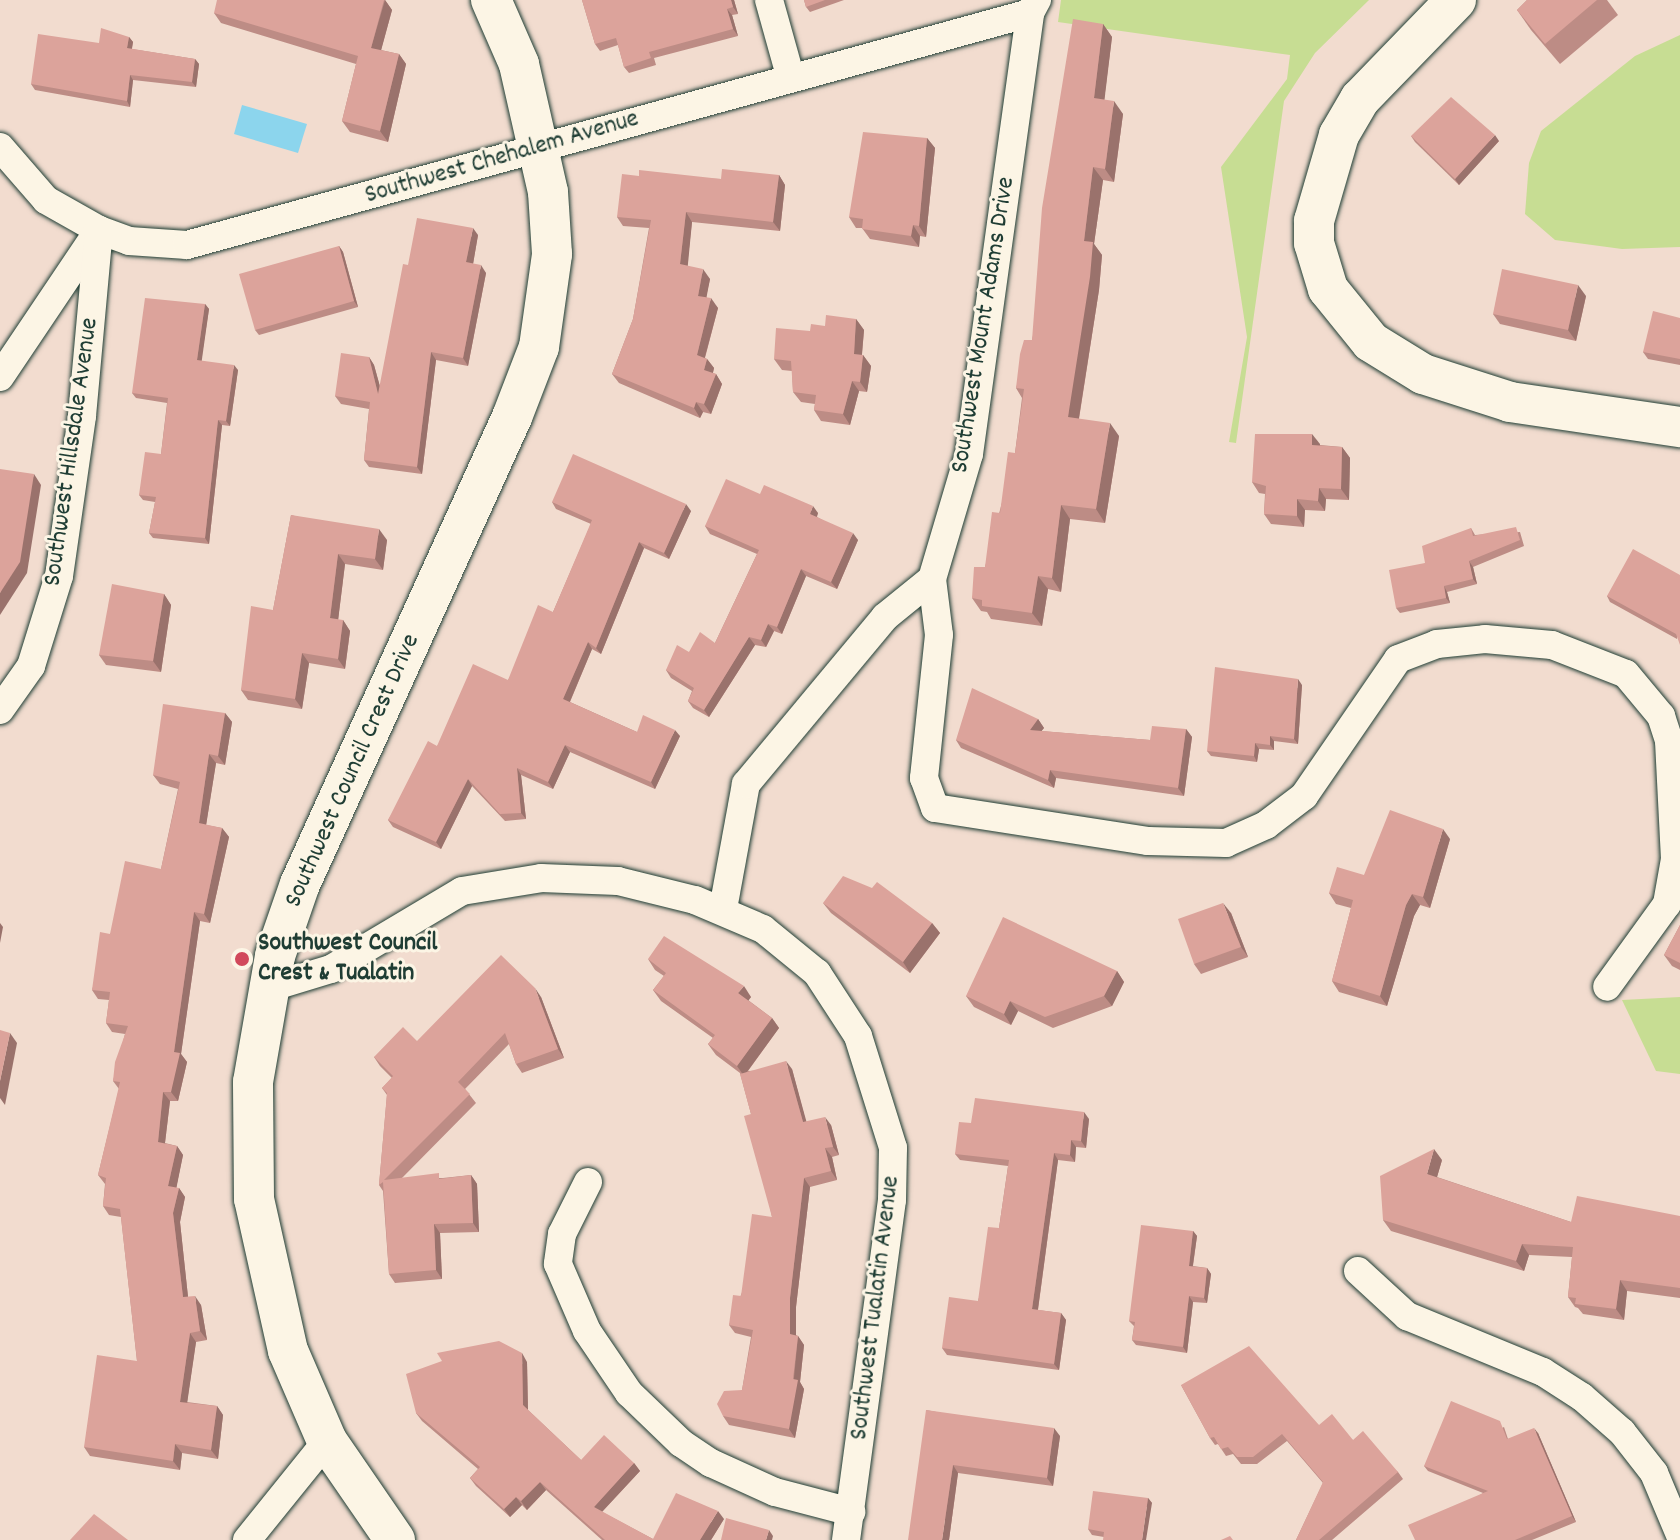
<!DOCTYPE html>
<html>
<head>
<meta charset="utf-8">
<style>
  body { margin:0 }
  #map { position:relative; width:1680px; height:1540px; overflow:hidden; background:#f2dccf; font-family:Dekko,sans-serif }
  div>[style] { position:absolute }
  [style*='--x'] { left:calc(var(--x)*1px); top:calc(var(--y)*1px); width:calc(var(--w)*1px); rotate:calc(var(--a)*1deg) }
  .green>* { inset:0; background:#c7dd93 }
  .water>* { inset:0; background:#8cd5ed }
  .roads { filter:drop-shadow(0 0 2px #1f3d34) drop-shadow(0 0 2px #1f3d34) }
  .street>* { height:28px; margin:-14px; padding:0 14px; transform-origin:14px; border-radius:14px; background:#fcf5e5 }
  .secondary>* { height:40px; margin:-20px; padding:0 20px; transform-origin:20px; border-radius:20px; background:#fcf5e5 }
  .wall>* { inset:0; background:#bd8c85 }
  .shaded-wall>* { inset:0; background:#9a726c }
  .building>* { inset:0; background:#dca39b }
  .dots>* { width:22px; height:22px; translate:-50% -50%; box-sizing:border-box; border:4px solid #fcf5e5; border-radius:50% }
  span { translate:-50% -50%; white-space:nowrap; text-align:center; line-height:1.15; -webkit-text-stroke:6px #fcf5e5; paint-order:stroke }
  .street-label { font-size:26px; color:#1f3d34 }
  .poi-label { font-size:26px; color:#1f3d34; font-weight:700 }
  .left { translate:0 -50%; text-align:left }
</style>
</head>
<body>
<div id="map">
  <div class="green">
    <i style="clip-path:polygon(1061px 0,1369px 0,1315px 53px,1284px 101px,1236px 443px,1229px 442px,1247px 337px,1221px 167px,1287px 79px,1290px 55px,1058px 22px)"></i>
    <i style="clip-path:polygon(1680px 35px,1680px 247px,1622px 249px,1555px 240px,1525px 214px,1529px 163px,1541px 131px,1635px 56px)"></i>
    <i style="clip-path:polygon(1680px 997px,1680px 1074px,1656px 1071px,1622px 1000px)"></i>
  </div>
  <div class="water">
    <i style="clip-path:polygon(242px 105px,307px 124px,298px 153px,234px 134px)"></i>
  </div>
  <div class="roads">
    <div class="street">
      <i style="--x:769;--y:0;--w:78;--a:74.4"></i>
      <i style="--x:0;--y:147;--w:70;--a:49"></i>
      <i style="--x:46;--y:200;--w:61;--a:29.5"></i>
      <i style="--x:99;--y:230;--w:32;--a:20"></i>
      <i style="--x:129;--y:241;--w:58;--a:3.9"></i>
      <i style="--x:187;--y:245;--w:874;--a:-15.39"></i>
      <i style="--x:0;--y:377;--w:172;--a:-56.1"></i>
      <i style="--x:932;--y:579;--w:56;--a:82.9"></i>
      <i style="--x:939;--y:635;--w:144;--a:96"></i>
      <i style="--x:924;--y:778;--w:32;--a:70"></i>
      <i style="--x:935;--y:808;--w:216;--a:8.8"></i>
      <i style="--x:1148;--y:841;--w:78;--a:1.5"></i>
      <i style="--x:1226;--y:843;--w:44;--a:-24.2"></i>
      <i style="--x:1266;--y:825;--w:48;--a:-37.3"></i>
      <i style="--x:1304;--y:796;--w:166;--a:-55.5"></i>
      <i style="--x:1398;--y:659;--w:42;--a:-21"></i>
      <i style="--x:1437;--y:644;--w:48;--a:-5.9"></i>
      <i style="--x:1485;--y:639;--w:67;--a:5.1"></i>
      <i style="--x:1552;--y:645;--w:79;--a:21.4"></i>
      <i style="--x:1626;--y:674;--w:55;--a:50.2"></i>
      <i style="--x:1661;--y:716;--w:26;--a:72"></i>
      <i style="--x:1669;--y:741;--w:118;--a:87.1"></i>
      <i style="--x:1675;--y:859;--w:46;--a:100.1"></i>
      <i style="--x:1667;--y:904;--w:102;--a:125.9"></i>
      <i style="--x:0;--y:710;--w:54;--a:-54.8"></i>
      <i style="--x:31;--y:666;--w:94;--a:-72.7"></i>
      <i style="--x:59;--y:576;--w:162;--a:-81.8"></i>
      <i style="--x:82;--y:416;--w:187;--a:-84.8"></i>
      <i style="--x:723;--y:909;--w:127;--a:-79.6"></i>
      <i style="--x:746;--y:784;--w:217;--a:-50.2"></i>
      <i style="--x:885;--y:617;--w:60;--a:-39"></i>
      <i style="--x:932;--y:579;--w:130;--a:-73.5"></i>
      <i style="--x:969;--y:454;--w:445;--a:-82.1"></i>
      <i style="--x:1030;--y:13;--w:15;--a:-62"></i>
      <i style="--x:268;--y:988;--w:66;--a:-16.8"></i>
      <i style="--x:331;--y:969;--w:152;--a:-30.8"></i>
      <i style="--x:462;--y:891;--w:80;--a:-9.3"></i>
      <i style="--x:541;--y:878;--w:77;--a:2.2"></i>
      <i style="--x:618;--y:881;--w:79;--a:13.9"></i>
      <i style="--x:695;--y:900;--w:74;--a:23.1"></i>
      <i style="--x:763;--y:929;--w:70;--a:39.2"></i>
      <i style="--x:817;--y:973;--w:75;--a:56.9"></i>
      <i style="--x:858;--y:1036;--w:117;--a:72.6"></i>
      <i style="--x:893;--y:1148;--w:52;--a:91.1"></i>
      <i style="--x:892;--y:1200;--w:343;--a:97.7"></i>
      <i style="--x:588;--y:1182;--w:58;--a:116.6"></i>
      <i style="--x:562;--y:1234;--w:30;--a:98"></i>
      <i style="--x:558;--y:1264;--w:73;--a:66.6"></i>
      <i style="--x:587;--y:1331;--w:75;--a:55.9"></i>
      <i style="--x:629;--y:1393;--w:72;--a:43.9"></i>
      <i style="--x:681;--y:1443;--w:36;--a:34"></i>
      <i style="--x:711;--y:1463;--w:70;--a:24.4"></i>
      <i style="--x:775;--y:1492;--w:79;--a:14.7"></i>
      <i style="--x:1358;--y:1271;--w:67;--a:42.6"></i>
      <i style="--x:1407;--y:1316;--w:147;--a:22.4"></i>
      <i style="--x:1543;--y:1372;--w:46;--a:32.7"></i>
      <i style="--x:1582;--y:1397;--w:53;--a:41.2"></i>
      <i style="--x:1622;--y:1432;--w:52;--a:52"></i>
      <i style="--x:1654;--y:1473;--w:67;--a:67.2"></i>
      <i style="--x:247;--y:1540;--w:127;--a:-51.1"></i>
    </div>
    <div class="secondary">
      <i style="--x:1456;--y:0;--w:138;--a:134.1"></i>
      <i style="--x:1360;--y:99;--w:42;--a:120.3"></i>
      <i style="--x:1339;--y:135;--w:90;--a:106.2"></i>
      <i style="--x:1314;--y:221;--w:22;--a:90"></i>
      <i style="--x:1314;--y:243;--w:48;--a:73.1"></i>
      <i style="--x:1328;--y:289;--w:68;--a:50.9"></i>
      <i style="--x:1371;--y:342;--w:61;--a:31.6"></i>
      <i style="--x:1423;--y:374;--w:91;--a:17.8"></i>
      <i style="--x:1510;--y:402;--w:172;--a:8.4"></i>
      <i style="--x:395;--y:1540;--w:120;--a:-124.5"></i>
      <i style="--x:327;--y:1441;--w:98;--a:-113.4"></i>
      <i style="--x:288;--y:1351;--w:156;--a:-102.6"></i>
      <i style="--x:254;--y:1199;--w:117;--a:-90.5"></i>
      <i style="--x:253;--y:1082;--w:128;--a:-80.1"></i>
      <i style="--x:275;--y:956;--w:76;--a:-70.9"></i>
      <i style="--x:300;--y:884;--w:513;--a:-65.58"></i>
      <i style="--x:512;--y:417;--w:75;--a:-68.9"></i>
      <i style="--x:539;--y:347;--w:94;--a:-82"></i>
      <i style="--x:552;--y:254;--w:62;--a:-93.7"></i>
      <i style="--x:548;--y:192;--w:131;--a:-102.8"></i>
      <i style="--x:519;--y:64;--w:70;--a:-113.6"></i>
    </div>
  </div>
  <div class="wall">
    <i style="clip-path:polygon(385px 0,392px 10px,381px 50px,399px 54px,406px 64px,388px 142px,350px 132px,342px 121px,356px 64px,221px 23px,214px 13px)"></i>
    <i style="clip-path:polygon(582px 0,734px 0,738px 14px,732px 15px,738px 36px,654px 58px,656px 65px,629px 73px,624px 67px,618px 45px,600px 51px,595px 44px)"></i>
    <i style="clip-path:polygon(804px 0,844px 0,810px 12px,806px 7px)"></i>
    <i style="clip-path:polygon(1527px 0,1607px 0,1618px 15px,1560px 64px,1531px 30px,1517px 10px)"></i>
    <i style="clip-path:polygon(1103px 24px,1112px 37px,1104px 100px,1123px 114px,1114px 182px,1103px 180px,1094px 244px,1102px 255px,1099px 290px,1079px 419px,1119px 436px,1105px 523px,1070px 519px,1061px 592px,1048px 589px,1042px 626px,991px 619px,987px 612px,981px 611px,972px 598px,985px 567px,1015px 453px,1022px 398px,1016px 388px,1032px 340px)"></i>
    <i style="clip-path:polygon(129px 37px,133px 42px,132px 49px,195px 59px,199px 64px,196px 87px,133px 80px,130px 107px,35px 90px,31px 84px,99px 43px)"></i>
    <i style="clip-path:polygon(1411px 136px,1499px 141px,1459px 185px,1415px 142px)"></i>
    <i style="clip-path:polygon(927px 138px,935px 148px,926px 237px,920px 236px,919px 247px,870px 239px,862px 228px,856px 228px,849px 217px)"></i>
    <i style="clip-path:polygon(779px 175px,785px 185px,780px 231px,692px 222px,687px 266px,710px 279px,706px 297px,718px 308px,705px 358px,707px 359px,714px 368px,713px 373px,716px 374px,722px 384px,711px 414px,703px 412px,700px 418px,619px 383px,612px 374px,633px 319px,649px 228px,623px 226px,617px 217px,639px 176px,721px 179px)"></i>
    <i style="clip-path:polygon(478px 235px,473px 264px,486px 273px,468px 366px,436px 360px,422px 474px,369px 467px,364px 460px,369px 409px,341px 404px,335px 396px,369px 357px,374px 365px,380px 387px,408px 265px)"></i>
    <i style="clip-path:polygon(339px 246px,343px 252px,358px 307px,259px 335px,255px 330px)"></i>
    <i style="clip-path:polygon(1586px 296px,1576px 341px,1500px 324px,1493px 314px)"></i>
    <i style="clip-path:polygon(205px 304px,209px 309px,201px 361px,238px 370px,230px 426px,222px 425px,209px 544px,153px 538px,149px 533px,155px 502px,143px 500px,139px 495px,161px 454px,167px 403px,136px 398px,132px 393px)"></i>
    <i style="clip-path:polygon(1680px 318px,1680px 365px,1648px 359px,1643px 352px)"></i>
    <i style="clip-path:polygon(856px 319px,864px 330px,862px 355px,863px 355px,871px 366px,867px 392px,859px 391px,850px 425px,821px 421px,814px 410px,815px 404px,801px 402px,793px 392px,792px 371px,782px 370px,774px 359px,810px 331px,825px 326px)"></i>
    <i style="clip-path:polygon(1320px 444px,1320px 445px,1342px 447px,1350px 458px,1349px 500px,1326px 499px,1325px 511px,1305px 510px,1304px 527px,1271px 524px,1264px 514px,1265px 494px,1259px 493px,1252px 482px)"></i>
    <i style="clip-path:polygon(760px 494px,818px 513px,817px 517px,858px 540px,837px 589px,806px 576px,782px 634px,774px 631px,766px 647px,755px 645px,709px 717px,693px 708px,688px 701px,692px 691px,671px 678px,666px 670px,689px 652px,715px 643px,757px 554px,710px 534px,705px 526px)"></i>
    <i style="clip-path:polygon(552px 502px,691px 511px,669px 559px,644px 548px,601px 654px,592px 649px,570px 702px,637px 732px,680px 736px,655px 789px,570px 752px,553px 789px,521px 775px,526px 819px,505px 821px,472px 786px,441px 849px,393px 827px,388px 820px,437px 746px,508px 680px,553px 612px,591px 524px,556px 509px)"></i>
    <i style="clip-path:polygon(291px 515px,387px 540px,383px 570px,345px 564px,338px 620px,343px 620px,350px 631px,345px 669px,309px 663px,302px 709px,248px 700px,241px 690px,273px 610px)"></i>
    <i style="clip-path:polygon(1471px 528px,1475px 535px,1520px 532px,1524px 546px,1473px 567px,1477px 584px,1447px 592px,1450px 603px,1400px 613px,1396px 608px,1425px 563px)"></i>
    <i style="clip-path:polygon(1680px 575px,1677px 639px,1610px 602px,1607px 596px)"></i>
    <i style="clip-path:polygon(164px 594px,171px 605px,161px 672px,106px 665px,99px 655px)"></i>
    <i style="clip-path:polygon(1302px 685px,1298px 744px,1274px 741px,1274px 750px,1259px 749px,1257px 762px,1211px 756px,1207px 751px)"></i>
    <i style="clip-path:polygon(225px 713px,232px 722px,225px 765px,216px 763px,206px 825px,222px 828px,229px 837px,210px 923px,200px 921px,181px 1054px,187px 1062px,178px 1101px,170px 1101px,165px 1143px,177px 1146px,183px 1155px,176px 1188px,179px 1188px,185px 1197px,180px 1222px,188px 1297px,201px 1305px,207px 1340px,196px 1342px,187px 1402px,217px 1406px,223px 1415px,218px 1459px,182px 1453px,180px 1470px,90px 1456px,84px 1447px,137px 1361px,121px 1217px,109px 1215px,103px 1206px,105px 1184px,98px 1175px,119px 1089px,113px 1081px,125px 1034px,112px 1032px,106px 1023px,109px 1000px,98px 999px,92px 990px,110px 934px,161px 869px,178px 789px,160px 784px,153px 775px)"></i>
    <i style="clip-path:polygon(1038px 719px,1044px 728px,1041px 731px,1150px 740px,1186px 729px,1192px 737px,1184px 796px,1056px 778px,1054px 788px,961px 748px,956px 740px)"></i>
    <i style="clip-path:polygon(1450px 839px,1430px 908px,1420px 905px,1414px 916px,1387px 1006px,1339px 992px,1332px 981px,1351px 908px,1336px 904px,1329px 893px,1364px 875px)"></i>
    <i style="clip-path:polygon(823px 903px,932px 923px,940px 933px,910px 973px,831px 913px)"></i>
    <i style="clip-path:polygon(1231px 913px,1248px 957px,1201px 974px,1194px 964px)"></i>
    <i style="clip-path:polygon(1680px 925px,1680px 970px,1672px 966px,1664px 955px)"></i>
    <i style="clip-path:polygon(648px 959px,751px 997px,748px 1000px,772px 1018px,779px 1028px,748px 1071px,792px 1069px,806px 1122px,831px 1125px,839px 1155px,832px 1157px,837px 1180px,810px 1187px,796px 1307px,796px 1335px,798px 1336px,804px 1345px,800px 1382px,804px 1389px,795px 1438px,729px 1425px,723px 1416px,742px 1390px,751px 1337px,735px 1333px,729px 1325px,772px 1217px,751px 1114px,740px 1073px,716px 1055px,708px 1044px,713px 1038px,661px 1001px,653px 990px,664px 976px,655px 970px)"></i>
    <i style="clip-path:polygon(1117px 971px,1124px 982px,1112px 1006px,1053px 1028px,1018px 1011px,1011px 1025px,974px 1007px,966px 996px)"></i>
    <i style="clip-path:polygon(541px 997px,564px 1058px,522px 1073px,516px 1064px,509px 1044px,465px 1089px,476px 1103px,402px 1178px,443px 1178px,471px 1175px,477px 1184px,479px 1232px,440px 1233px,442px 1279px,395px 1283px,389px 1274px,383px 1191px,379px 1185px,387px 1095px,382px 1088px,392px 1078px,380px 1066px,374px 1057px)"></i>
    <i style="clip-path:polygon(1089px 1119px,1086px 1148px,1076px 1147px,1075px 1162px,1058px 1160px,1038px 1310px,1061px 1313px,1066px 1320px,1059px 1370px,947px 1355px,942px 1348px,978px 1301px,999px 1228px,1008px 1166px,960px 1160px,955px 1154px,971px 1123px)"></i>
    <i style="clip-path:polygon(1442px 1160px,1437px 1177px,1571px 1222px,1680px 1216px,1680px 1298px,1627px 1291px,1624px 1320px,1583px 1314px,1578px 1308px,1575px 1307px,1568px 1297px,1572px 1257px,1529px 1255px,1524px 1271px,1391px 1231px,1383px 1220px)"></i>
    <i style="clip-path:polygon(1193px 1231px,1197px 1236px,1193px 1266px,1207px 1268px,1211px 1274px,1207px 1303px,1193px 1302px,1187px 1353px,1136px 1345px,1132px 1340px,1134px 1326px,1129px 1321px)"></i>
    <i style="clip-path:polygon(527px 1362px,528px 1410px,581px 1460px,634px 1463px,640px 1471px,602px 1512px,653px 1539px,724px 1519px,711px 1540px,602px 1540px,546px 1490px,527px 1510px,522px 1505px,510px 1517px,476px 1486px,470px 1478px,478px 1469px,422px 1421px,416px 1413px)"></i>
    <i style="clip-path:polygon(1181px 1385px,1319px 1425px,1353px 1440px,1398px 1472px,1403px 1479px,1332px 1540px,1296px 1540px,1323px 1483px,1287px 1441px,1257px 1464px,1241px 1464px,1233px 1454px,1226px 1456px,1218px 1444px,1215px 1445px,1210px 1438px)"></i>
    <i style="clip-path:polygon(926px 1410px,1060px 1436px,1053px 1486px,958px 1473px,949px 1540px)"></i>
    <i style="clip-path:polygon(1504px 1427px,1508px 1439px,1538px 1433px,1576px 1522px,1532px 1540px,1415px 1540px,1483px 1493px,1428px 1471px,1424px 1466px)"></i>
    <i style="clip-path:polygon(1148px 1498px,1152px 1503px,1104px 1537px,1092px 1535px,1088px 1529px)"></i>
  </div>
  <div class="shaded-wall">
    <i style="clip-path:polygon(385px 0,392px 10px,379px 58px,371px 48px)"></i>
    <i style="clip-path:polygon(731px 0,734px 0,738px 14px,733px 7px)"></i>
    <i style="clip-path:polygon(727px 9px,732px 15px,738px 36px,733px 29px)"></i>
    <i style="clip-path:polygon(1103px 24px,1112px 37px,1103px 112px,1094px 98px)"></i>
    <i style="clip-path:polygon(129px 37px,133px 42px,131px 53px,127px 48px)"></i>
    <i style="clip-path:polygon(399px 54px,406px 64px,388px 142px,380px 131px)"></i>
    <i style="clip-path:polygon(195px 59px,199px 64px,196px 87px,192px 82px)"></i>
    <i style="clip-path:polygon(130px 75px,133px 80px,130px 107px,127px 101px)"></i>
    <i style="clip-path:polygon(1114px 101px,1123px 114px,1114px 182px,1105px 169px)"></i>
    <i style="clip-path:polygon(1495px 135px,1499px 141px,1459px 185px,1455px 179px)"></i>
    <i style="clip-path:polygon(927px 138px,935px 148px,926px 237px,919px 226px)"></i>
    <i style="clip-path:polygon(1093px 167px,1103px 180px,1094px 244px,1102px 255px,1099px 290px,1077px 430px,1068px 417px,1084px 241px)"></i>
    <i style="clip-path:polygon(779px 175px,785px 185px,780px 231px,773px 222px)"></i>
    <i style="clip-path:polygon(686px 212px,692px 222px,687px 274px,680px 264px)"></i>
    <i style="clip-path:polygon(913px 225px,920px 236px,919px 247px,911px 236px)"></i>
    <i style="clip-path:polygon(473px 228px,478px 235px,472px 270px,466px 262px)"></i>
    <i style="clip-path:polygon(339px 246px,343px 252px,358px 307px,354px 301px)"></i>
    <i style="clip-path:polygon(481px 265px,486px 273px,468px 366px,463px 358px)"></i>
    <i style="clip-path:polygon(703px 269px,710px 279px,705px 305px,698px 296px)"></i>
    <i style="clip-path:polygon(1578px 285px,1586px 296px,1576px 341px,1568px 330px)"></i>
    <i style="clip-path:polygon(711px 298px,718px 308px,703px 364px,697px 355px)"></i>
    <i style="clip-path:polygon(205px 304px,209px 309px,201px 366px,197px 360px)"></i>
    <i style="clip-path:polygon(856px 319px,864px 330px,861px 364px,854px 354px)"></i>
    <i style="clip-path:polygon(431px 352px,436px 360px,422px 474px,417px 467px)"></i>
    <i style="clip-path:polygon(863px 355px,871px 366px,867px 392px,860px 382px)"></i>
    <i style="clip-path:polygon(369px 357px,374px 365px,384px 401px,378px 394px)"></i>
    <i style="clip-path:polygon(707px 359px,714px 368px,711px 380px,704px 370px)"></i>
    <i style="clip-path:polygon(234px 365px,238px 370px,230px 426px,226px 421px)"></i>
    <i style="clip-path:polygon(716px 374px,722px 384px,711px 414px,704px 404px)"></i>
    <i style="clip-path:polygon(852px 381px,859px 391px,850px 425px,843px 414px)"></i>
    <i style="clip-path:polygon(696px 402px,703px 412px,700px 418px,694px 408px)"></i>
    <i style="clip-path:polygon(218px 420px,222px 425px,209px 544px,205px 538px)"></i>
    <i style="clip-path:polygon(1110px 423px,1119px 436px,1105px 523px,1096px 509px)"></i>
    <i style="clip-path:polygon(1312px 434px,1320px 444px,1319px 455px,1312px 445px)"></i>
    <i style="clip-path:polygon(1342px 447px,1350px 458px,1349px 500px,1341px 489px)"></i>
    <i style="clip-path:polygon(34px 474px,41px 485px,27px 573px,0 615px,0 593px)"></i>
    <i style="clip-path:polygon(1319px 488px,1326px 499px,1325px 511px,1318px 501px)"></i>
    <i style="clip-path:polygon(1297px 499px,1305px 510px,1304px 527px,1297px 516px)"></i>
    <i style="clip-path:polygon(686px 504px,691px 511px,669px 559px,664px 553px)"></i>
    <i style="clip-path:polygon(1061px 505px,1070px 519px,1061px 592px,1052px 578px)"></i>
    <i style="clip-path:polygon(813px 506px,818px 513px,815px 521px,810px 514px)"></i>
    <i style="clip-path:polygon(379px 529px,387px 540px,383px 570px,375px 559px)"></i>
    <i style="clip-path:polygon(853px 533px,858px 540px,837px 589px,831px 582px)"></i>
    <i style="clip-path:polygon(639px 542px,644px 548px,601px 654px,596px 648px)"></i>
    <i style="clip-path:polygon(338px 554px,345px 564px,337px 629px,330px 618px)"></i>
    <i style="clip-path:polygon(1469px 561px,1473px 567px,1477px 584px,1473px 579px)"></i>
    <i style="clip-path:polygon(801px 569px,806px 576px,782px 634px,777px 627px)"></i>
    <i style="clip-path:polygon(1038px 576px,1048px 589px,1042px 626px,1032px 613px)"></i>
    <i style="clip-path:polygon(1444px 586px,1447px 592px,1450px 603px,1446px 598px)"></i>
    <i style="clip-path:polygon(164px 594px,171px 605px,161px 672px,153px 661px)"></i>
    <i style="clip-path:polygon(343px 620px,350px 631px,345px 669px,338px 659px)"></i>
    <i style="clip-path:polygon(768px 624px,774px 631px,766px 647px,761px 640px)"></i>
    <i style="clip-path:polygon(749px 637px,755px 645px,709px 717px,704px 710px)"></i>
    <i style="clip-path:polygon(588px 642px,592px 649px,568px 706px,563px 699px)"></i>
    <i style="clip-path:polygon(302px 653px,309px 663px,302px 709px,295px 699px)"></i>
    <i style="clip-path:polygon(1298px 679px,1302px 685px,1298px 744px,1294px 739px)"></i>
    <i style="clip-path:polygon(225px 713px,232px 722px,225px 765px,218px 756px)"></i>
    <i style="clip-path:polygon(1038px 719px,1044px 728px,1036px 738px,1030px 730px)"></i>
    <i style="clip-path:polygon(1186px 729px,1192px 737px,1184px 796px,1178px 788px)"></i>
    <i style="clip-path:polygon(675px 730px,680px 736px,655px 789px,651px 782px)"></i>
    <i style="clip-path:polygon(1270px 736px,1274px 741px,1274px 750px,1270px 745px)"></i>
    <i style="clip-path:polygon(1255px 743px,1259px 749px,1257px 762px,1254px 756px)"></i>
    <i style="clip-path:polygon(565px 745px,570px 752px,553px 789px,548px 782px)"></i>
    <i style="clip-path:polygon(209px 754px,216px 763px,205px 832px,199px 823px)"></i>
    <i style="clip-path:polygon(517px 768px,521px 775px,526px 819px,521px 813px)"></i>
    <i style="clip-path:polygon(1050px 770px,1056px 778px,1054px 788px,1048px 780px)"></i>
    <i style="clip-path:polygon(468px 779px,472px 786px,441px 849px,436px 842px)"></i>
    <i style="clip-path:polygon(222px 828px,229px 837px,210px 923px,204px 914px)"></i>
    <i style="clip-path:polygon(1443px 829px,1450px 839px,1430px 908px,1423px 897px)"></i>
    <i style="clip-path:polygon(1412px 894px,1420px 905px,1414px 916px,1387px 1006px,1380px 996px,1406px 905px)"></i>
    <i style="clip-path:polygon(1223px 903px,1231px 913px,1248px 957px,1241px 947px)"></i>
    <i style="clip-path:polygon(194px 912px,200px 921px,181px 1054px,187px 1062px,178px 1101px,171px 1092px,174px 1052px)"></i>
    <i style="clip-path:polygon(0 923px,3px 927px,0 943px)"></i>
    <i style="clip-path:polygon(932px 923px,940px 933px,910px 973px,903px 962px)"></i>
    <i style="clip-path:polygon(1117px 971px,1124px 982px,1112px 1006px,1104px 996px)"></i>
    <i style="clip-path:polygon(744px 986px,751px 997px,746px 1004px,738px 993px)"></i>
    <i style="clip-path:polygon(535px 988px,541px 997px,564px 1058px,558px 1049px)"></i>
    <i style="clip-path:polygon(1010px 1001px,1018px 1011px,1011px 1025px,1004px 1014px)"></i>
    <i style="clip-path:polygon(772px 1018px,779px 1028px,744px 1076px,737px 1066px)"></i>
    <i style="clip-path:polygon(10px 1033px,17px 1043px,5px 1105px,0 1098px,0 1081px)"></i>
    <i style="clip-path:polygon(786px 1061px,792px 1069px,809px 1131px,803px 1122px)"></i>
    <i style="clip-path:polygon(163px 1092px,170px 1101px,164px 1151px,158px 1142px)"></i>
    <i style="clip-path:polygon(1084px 1112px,1089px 1119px,1086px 1148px,1081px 1141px)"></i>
    <i style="clip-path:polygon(825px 1117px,831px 1125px,839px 1155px,833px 1147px)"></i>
    <i style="clip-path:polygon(1071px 1140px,1076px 1147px,1075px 1162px,1070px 1155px)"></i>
    <i style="clip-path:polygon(177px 1146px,183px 1155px,175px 1195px,168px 1186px)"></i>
    <i style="clip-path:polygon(825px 1148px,832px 1157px,837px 1180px,831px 1171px)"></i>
    <i style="clip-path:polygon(1434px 1149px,1442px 1160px,1435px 1184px,1427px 1174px)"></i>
    <i style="clip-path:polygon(1054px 1153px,1058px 1160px,1037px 1316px,1032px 1309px)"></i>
    <i style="clip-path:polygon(471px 1175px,477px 1184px,479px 1232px,473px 1223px)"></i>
    <i style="clip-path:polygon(804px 1178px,810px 1187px,796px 1307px,796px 1342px,790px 1334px,790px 1298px)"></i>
    <i style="clip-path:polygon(179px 1188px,185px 1197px,180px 1222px,189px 1306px,183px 1297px,173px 1213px)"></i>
    <i style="clip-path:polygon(434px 1224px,440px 1233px,442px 1279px,436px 1270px)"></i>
    <i style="clip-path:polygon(1193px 1231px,1197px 1236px,1192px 1271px,1189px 1266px)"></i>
    <i style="clip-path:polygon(1522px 1244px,1529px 1255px,1524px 1271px,1516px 1261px)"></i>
    <i style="clip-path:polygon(1207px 1268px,1211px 1274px,1207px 1303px,1204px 1298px)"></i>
    <i style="clip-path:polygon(1620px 1280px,1627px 1291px,1624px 1320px,1616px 1309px)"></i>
    <i style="clip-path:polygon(195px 1296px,201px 1305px,207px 1340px,200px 1331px)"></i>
    <i style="clip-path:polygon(1189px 1296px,1193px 1302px,1187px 1353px,1183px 1347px)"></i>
    <i style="clip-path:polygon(1061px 1313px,1066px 1320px,1059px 1370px,1054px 1364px)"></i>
    <i style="clip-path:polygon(190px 1333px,196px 1342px,186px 1411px,180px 1402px)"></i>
    <i style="clip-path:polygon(798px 1336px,804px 1345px,800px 1382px,804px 1389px,795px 1438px,789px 1429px)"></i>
    <i style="clip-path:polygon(522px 1353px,527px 1362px,528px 1413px,523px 1405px)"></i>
    <i style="clip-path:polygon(217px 1406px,223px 1415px,218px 1459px,211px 1450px)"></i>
    <i style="clip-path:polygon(1054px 1428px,1060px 1436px,1053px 1486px,1047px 1478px)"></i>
    <i style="clip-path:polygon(1534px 1428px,1538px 1433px,1576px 1522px,1572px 1516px)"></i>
    <i style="clip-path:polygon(175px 1444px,182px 1453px,180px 1470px,173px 1461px)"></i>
    <i style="clip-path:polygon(634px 1463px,640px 1471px,599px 1515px,594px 1507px)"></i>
    <i style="clip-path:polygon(953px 1465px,958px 1473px,949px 1540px,942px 1540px)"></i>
    <i style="clip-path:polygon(540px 1482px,546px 1490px,527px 1510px,521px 1501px)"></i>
    <i style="clip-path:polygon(516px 1497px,522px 1505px,510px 1517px,504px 1509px)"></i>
    <i style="clip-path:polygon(1148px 1498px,1152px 1503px,1146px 1540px,1142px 1540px)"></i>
    <i style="clip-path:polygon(718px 1511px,724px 1519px,711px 1540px,700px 1540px)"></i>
    <i style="clip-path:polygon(769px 1530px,773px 1536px,772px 1540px,766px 1540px)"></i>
  </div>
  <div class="building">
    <i style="clip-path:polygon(217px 0,384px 0,371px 48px,399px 54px,380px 131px,342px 121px,358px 56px,214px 13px)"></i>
    <i style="clip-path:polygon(582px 0,731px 0,733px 7px,727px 9px,733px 29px,649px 52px,651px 58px,624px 67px,616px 38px,595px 44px)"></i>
    <i style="clip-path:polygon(804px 0,825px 0,806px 7px)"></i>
    <i style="clip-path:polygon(1527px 0,1597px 0,1545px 44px,1517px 10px)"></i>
    <i style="clip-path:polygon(1073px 19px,1103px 24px,1094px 98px,1114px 101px,1105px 169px,1093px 167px,1084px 241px,1093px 242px,1090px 277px,1068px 417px,1110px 423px,1096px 509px,1061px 505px,1052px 578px,1038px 576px,1032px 613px,982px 606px,982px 600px,972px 598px,974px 567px,985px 567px,992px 512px,1000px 513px,1008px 452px,1015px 453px,1024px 389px,1016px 388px,1020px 354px,1024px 340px,1032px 340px,1042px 208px)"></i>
    <i style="clip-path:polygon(101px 28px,129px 37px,127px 48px,195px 59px,192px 82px,130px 75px,127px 101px,31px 84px,38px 34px,99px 43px)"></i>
    <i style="clip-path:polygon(1451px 97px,1495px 135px,1455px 179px,1411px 136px)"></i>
    <i style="clip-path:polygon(863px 132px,927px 138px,919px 226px,913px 225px,911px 236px,862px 229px,863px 219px,849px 217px)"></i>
    <i style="clip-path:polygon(722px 169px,779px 175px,773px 222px,686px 212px,680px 264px,703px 269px,698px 296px,711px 298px,697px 355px,707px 359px,704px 370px,716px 374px,704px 404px,696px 402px,694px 408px,612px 374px,633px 319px,651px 220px,617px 217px,622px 174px,639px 176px,639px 170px,721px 179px)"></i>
    <i style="clip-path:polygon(417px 218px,473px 228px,466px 262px,481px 265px,463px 358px,431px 352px,417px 467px,364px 460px,370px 402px,335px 396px,341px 353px,369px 357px,378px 394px,403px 264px,408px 265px)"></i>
    <i style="clip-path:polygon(339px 246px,354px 301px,255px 330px,239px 274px)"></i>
    <i style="clip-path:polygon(1502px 269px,1578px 285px,1568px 330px,1493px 314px)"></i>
    <i style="clip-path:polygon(145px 298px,205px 304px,197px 360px,234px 365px,226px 421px,218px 420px,205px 538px,149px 533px,156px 497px,139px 495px,145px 452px,161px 454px,168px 398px,132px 393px)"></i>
    <i style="clip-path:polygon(1653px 311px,1680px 318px,1680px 359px,1643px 352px)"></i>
    <i style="clip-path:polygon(826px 315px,856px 319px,854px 354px,863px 355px,860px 382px,852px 381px,843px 414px,814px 410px,816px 395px,793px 392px,791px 361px,774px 359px,776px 328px,810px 331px,811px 324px,825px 326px)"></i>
    <i style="clip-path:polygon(1255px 434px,1312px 434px,1312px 445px,1342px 447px,1341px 489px,1319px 488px,1318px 501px,1297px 499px,1297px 516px,1264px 514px,1266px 486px,1252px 482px)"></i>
    <i style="clip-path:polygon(573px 454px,686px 504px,664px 553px,639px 542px,596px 648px,588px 642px,563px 699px,637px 732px,643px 715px,675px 730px,651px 782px,565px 745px,548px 782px,517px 768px,521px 813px,500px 814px,468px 779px,436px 842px,388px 820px,428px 741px,437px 746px,473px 664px,508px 680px,538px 605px,553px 612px,592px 520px,552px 502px)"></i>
    <i style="clip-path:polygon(0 469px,34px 474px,20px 562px,0 593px)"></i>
    <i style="clip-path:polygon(726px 479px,760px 494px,764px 485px,813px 506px,810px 514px,853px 533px,831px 582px,801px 569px,777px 627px,768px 624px,761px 640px,749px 637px,704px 710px,688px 701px,694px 688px,666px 670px,677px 645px,689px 652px,700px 632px,715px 643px,759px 550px,705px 526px)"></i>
    <i style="clip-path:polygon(291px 515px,379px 529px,375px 559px,338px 554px,330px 618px,343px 620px,338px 659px,302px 653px,295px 699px,241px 690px,251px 606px,273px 610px)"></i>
    <i style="clip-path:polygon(1516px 527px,1520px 540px,1469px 561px,1473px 579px,1444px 586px,1446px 598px,1396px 608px,1389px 570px,1425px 563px,1422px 546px,1471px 528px,1473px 536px)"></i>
    <i style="clip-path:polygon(1633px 549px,1680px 575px,1680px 645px,1676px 634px,1607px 596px)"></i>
    <i style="clip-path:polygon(112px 584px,164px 594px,153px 661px,99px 655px)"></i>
    <i style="clip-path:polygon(1215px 667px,1298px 679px,1294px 739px,1270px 736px,1270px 745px,1255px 743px,1254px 756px,1207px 751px)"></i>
    <i style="clip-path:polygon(972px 688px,1038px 719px,1030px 730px,1150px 740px,1152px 726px,1186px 729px,1178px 788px,1050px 770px,1048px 780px,956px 740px)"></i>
    <i style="clip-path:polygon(163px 704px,225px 713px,218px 756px,209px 754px,199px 823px,222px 828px,204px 914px,194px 912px,174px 1052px,180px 1053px,171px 1092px,163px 1092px,158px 1142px,177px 1146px,168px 1186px,179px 1188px,173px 1213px,183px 1297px,195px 1296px,200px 1331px,190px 1333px,180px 1402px,217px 1406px,211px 1450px,175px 1444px,173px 1461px,84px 1447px,97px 1355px,137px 1361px,120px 1209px,103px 1206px,106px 1178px,98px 1175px,120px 1082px,113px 1081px,115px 1062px,128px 1026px,106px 1023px,110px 992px,92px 990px,100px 932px,110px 934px,125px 861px,161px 869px,180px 782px,153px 775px)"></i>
    <i style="clip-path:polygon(1390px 810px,1443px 829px,1423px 897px,1412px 894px,1406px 905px,1380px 996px,1332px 981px,1353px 900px,1329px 893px,1337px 867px,1364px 875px)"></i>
    <i style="clip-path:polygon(843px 876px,872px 888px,877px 882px,932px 923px,903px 962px,823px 903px)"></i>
    <i style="clip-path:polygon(1223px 903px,1241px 947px,1194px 964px,1178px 919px)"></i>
    <i style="clip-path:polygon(1003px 917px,1117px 971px,1104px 996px,1045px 1017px,1010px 1001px,1004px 1014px,966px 996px)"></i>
    <i style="clip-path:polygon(1680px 925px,1680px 963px,1664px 955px)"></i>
    <i style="clip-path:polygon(664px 936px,744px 986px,738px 993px,772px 1018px,737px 1066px,708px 1044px,715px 1035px,653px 990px,666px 973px,648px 959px)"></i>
    <i style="clip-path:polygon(501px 955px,535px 988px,558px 1049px,516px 1064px,505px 1033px,458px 1082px,470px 1094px,384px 1180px,439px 1173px,439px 1179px,471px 1175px,473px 1223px,434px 1224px,436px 1270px,389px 1274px,383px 1182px,379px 1185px,387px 1093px,382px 1088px,393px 1076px,374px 1057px,403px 1027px,417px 1041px)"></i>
    <i style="clip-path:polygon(0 1030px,10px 1033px,0 1081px)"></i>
    <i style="clip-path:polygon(786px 1061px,803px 1122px,825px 1117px,833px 1147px,825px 1148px,831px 1171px,804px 1178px,790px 1298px,790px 1334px,798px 1336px,793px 1379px,798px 1380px,789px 1429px,723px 1416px,717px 1404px,724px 1391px,742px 1390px,753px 1330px,729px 1325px,733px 1295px,741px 1296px,752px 1214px,772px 1217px,744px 1116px,751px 1114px,740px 1074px)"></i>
    <i style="clip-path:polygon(975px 1098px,1084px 1112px,1081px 1141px,1071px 1140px,1070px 1155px,1054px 1153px,1032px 1309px,1061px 1313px,1054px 1364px,942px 1348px,949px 1297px,978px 1301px,988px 1227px,999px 1228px,1009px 1160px,955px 1154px,959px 1122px,971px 1123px)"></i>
    <i style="clip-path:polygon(1434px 1149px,1427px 1174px,1571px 1222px,1577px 1196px,1680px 1216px,1680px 1288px,1620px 1280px,1616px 1309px,1575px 1304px,1576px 1298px,1568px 1297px,1573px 1247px,1522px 1244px,1516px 1261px,1383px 1220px,1380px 1176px)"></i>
    <i style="clip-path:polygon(1141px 1225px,1193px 1231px,1189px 1266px,1207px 1268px,1204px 1298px,1189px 1296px,1183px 1347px,1132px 1340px,1135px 1322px,1129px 1321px)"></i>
    <i style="clip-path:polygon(499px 1341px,522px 1353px,523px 1405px,581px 1460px,604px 1435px,634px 1463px,594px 1507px,653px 1539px,676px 1493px,718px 1511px,700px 1540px,605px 1540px,540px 1482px,521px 1501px,516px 1497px,504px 1509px,470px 1478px,480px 1467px,416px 1413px,406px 1374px,442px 1361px,437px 1353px)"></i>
    <i style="clip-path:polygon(1249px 1346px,1319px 1425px,1332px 1414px,1353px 1440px,1363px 1431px,1398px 1472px,1319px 1540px,1296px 1540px,1323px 1482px,1282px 1434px,1253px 1457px,1237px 1457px,1228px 1447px,1221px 1449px,1214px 1437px,1210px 1438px,1181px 1385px)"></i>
    <i style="clip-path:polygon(1451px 1401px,1500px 1421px,1507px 1439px,1534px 1428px,1572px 1516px,1515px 1540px,1415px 1540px,1408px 1525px,1488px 1491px,1424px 1466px)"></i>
    <i style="clip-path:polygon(926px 1410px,1054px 1428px,1047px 1478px,953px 1465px,942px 1540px,908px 1540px)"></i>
    <i style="clip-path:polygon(1093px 1491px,1148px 1498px,1142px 1540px,1103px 1540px,1104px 1532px,1088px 1529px)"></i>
    <i style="clip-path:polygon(94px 1514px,128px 1540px,70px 1540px)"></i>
    <i style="clip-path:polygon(726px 1518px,769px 1530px,766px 1540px,721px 1540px)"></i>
    <i style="clip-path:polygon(1230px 1536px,1233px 1540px,1221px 1540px)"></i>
  </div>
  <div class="dots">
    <i style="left:242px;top:959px;background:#d1495b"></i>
  </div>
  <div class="street-label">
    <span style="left:502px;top:158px;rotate:-16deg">Southwest Chehalem Avenue</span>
    <span style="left:984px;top:325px;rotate:-81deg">Southwest Mount Adams Drive</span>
    <span style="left:72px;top:452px;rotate:-82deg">Southwest Hillsdale Avenue</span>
    <span style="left:353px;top:771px;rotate:-66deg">Southwest Council Crest Drive</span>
    <span style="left:876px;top:1308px;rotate:-83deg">Southwest Tualatin Avenue</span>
  </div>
  <div class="poi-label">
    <span class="left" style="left:258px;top:959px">Southwest Council<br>Crest &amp; Tualatin</span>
  </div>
</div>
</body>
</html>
